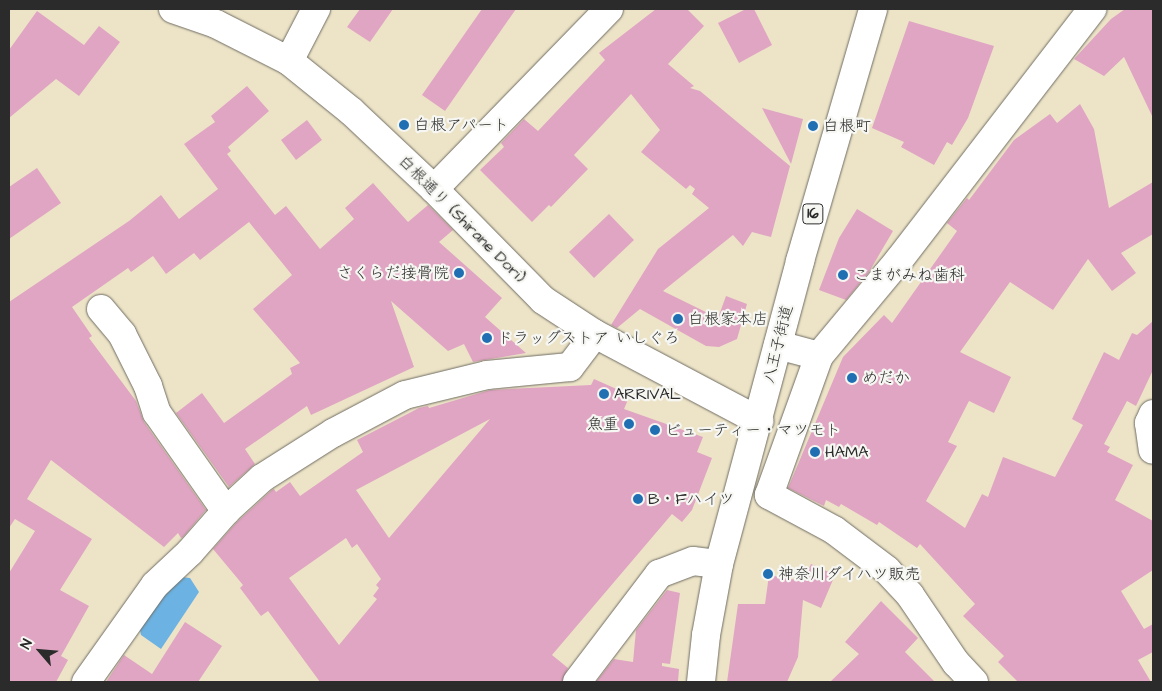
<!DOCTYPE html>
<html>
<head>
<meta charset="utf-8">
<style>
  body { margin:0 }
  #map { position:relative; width:1162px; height:691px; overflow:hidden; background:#ede4c8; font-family:"Architects Daughter","Klee One",sans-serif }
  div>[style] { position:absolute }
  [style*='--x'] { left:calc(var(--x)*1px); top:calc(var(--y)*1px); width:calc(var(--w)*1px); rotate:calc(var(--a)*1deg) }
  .water>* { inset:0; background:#6cb2e2 }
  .building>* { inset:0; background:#e0a5c2 }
  .roads { filter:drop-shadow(0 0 1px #6f6c62) drop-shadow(0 0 1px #6f6c62) }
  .minor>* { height:28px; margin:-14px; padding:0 14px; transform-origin:14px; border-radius:14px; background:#fff }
  .tertiary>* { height:28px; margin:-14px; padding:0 14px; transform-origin:14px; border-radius:14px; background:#fff }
  .trunk>* { height:28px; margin:-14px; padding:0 14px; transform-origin:14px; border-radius:14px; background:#fff }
  .dots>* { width:14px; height:14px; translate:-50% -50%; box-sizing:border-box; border:2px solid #f6f6f2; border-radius:50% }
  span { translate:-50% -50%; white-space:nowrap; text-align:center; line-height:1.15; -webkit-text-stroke:4.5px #f6f6f2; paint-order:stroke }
  .shield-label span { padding:1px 4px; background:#f6f6f2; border:1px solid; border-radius:4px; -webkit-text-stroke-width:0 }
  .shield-label { font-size:15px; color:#2b2b2b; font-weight:700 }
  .poi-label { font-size:16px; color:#2b2b2b }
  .left { translate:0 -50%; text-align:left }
  .right { translate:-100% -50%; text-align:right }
  .street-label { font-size:16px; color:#2b2b2b }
  .frame { position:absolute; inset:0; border:10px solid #2b2b2b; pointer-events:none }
  .north { position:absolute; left:15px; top:626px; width:50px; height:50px; -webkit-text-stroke:4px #f6f6f2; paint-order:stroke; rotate:297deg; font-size:14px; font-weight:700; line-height:20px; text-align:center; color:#2b2b2b }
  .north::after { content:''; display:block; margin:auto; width:18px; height:22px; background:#2b2b2b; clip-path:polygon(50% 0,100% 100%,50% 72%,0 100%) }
</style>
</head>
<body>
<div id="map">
  <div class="water">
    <i style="clip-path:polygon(181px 577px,190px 578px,199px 592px,161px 649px,141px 635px,139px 624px)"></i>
  </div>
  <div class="building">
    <i style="clip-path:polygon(360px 9px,393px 9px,370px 42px,347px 27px)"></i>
    <i style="clip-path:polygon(482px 9px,516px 9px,445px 111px,422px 95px)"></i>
    <i style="clip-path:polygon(656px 9px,687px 9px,704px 26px,668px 64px,694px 86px,690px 88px,700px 91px,790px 166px,771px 237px,752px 232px,743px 246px,733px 235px,663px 291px,718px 318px,726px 296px,747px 304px,737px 339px,719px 347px,706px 346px,640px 309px,617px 328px,611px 325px,658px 249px,709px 208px,692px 194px,695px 189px,690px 185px,686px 189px,641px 152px,660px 130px,631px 94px,574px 155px,588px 169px,551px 207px,549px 205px,532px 222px,480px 170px,504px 147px,501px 143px,524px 119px,538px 131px,605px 60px,599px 53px)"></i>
    <i style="clip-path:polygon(746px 9px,754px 9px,772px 45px,739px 63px,718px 23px)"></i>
    <i style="clip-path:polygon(1125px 9px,1153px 9px,1153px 118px,1124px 57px,1104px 76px,1074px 59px,1111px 19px)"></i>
    <i style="clip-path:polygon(37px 11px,84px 45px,99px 26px,120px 42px,79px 96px,56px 79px,9px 118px,9px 50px)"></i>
    <i style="clip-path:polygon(909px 21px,994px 46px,968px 118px,952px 145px,947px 142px,934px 165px,901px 147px,904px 142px,872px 128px)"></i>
    <i style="clip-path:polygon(247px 86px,269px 111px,228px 147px,231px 151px,227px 154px,275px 215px,286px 206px,320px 249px,354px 219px,345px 208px,373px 183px,408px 222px,428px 205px,453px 230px,439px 242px,502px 298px,485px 317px,526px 353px,473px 362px,464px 344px,448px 351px,391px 301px,414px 367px,311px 415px,307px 406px,245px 449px,255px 464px,229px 487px,176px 413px,202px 393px,224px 423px,292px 374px,290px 368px,300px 363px,253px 309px,292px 275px,249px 222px,200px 260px,194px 253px,166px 274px,153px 256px,131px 272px,128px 268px,72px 307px,92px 336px,89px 338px,136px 401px,144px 422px,206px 510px,183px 537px,181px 538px,178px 533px,164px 547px,51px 460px,27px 499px,92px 539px,60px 590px,89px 606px,61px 656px,68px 660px,56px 682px,9px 682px,9px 573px,35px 531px,15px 519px,9px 528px,9px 302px,129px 221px,161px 195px,179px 219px,218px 189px,184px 144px,215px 122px,211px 116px)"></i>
    <i style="clip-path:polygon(1080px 104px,1094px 129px,1109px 208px,1153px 182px,1153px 234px,1121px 253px,1136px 273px,1112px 291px,1088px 259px,1053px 310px,1010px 282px,960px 352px,1011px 377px,994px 413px,969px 401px,948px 442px,957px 446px,926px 501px,965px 528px,982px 494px,988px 497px,1003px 457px,1055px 477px,1083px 425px,1072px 419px,1104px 352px,1119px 360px,1132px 333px,1137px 335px,1153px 321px,1153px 370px,1136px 406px,1127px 401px,1104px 444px,1110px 447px,1107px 452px,1133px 465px,1115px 500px,1153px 521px,1153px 570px,1121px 591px,1144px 629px,1153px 624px,1153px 652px,1138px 660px,1151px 682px,1018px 682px,998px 662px,1004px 656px,963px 616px,975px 604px,920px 544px,917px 548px,879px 522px,877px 525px,841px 504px,839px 507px,826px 500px,824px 506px,788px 488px,843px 357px,884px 315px,892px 323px,957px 231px,947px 223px,967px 198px,969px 200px,1014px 140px,1050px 114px,1057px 123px)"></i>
    <i style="clip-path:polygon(762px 108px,803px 119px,791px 164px)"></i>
    <i style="clip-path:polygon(307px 120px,322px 140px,296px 160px,281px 140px)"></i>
    <i style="clip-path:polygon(37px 168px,61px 203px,9px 239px,9px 187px)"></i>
    <i style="clip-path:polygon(857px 209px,893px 231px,869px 272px,846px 300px,819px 290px,839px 238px)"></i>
    <i style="clip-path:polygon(609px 214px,634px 240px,594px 278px,569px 252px)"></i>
    <i style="clip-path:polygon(evenodd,594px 379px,630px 395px,624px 409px,703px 437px,697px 452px,712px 458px,692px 510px,682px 522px,672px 514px,552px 655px,568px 668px,562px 682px,320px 682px,268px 611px,261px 616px,240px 588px,243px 585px,213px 549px,237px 522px,272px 490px,274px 489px,276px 492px,290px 482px,300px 496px,363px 452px,357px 440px,419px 408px,428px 406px,429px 408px,490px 390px,591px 385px,594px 379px,490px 419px,389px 538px,356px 490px,490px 419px,594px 379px,346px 538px,352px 548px,357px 544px,381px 579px,376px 585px,379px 588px,373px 596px,377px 599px,339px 645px,289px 578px,346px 538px)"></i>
    <i style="clip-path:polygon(811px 564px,835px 575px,821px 608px,803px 600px,798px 657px,787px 682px,727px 682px,738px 604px,765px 604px,769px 575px,803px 581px)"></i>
    <i style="clip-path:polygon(667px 590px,680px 593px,670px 664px,662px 663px,662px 666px,679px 669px,678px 682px,596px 682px,614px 659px,633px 662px,636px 630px)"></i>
    <i style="clip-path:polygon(881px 601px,918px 638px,905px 652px,935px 682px,830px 682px,859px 654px,845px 642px)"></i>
    <i style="clip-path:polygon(185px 622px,222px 646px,198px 682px,106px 682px,124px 655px,152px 674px)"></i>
  </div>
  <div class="roads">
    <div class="minor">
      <i style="--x:289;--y:61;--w:59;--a:-62.6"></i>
      <i style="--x:434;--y:189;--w:251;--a:-45.8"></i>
      <i style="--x:101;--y:309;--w:33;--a:50"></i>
      <i style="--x:122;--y:334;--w:58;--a:63.4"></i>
      <i style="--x:148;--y:386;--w:28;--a:72"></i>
      <i style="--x:157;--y:413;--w:120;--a:54.9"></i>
      <i style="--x:778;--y:345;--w:42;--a:15"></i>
      <i style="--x:1153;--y:414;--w:10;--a:114"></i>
      <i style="--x:1149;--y:423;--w:27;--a:82"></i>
      <i style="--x:86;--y:682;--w:119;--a:-54.6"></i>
      <i style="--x:155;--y:585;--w:48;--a:-43.3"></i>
      <i style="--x:190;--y:552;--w:55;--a:-48.7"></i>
      <i style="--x:226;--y:511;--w:49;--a:-42.5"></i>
      <i style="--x:262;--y:478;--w:84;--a:-32.4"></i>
      <i style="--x:333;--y:433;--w:81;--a:-27.8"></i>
      <i style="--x:405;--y:395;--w:84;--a:-13.7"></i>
      <i style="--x:487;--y:375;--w:83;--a:-5.5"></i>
      <i style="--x:570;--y:367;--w:41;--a:-52.9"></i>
      <i style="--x:577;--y:682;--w:136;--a:-52.8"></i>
      <i style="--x:659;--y:574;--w:36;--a:-21"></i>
      <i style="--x:693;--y:561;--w:26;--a:7"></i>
      <i style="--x:974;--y:682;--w:26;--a:-133"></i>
      <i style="--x:956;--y:663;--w:82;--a:-124.1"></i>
      <i style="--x:910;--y:595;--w:34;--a:-133"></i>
      <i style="--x:887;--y:570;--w:66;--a:-143"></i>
      <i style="--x:834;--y:530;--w:74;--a:-151.7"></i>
      <i style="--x:769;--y:495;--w:148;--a:-70.2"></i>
      <i style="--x:819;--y:356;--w:125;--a:-50.2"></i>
      <i style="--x:899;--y:260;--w:317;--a:-52.4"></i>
    </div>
    <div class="tertiary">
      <i style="--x:173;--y:9;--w:46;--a:19.2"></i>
      <i style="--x:216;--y:24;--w:82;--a:26.9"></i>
      <i style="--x:289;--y:61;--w:80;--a:38.9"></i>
      <i style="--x:351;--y:111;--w:114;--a:43.2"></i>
      <i style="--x:434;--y:189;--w:156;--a:45.5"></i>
      <i style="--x:543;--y:300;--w:62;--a:33.2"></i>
      <i style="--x:595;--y:334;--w:186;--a:27.9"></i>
    </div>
    <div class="trunk">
      <i style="--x:701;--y:682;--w:47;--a:-83.9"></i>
      <i style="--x:706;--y:635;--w:72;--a:-79.6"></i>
      <i style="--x:719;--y:564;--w:314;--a:-75"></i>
      <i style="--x:800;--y:261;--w:262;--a:-73.8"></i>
    </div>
  </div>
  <div class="dots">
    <i style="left:404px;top:125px;background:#1f6fb2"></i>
    <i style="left:813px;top:126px;background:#1f6fb2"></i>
    <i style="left:459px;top:273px;background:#1f6fb2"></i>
    <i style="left:843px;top:275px;background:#1f6fb2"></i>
    <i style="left:678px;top:319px;background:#1f6fb2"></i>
    <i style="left:487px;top:338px;background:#1f6fb2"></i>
    <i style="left:852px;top:378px;background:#1f6fb2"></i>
    <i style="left:604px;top:394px;background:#1f6fb2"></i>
    <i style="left:629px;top:424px;background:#1f6fb2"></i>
    <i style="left:655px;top:430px;background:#1f6fb2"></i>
    <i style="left:815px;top:452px;background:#1f6fb2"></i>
    <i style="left:638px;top:499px;background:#1f6fb2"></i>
    <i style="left:768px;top:574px;background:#1f6fb2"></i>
  </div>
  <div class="shield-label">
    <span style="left:813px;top:214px">16</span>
  </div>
  <div class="poi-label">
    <span class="left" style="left:414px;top:125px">白根アパート</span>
    <span class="left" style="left:823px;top:126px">白根町</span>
    <span class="right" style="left:449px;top:273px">さくらだ接骨院</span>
    <span class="left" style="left:853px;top:275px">こまがみね歯科</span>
    <span class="left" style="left:688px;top:319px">白根家本店</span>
    <span class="left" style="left:497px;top:338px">ドラッグストア いしぐろ</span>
    <span class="left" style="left:862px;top:378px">めだか</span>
    <span class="left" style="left:614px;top:394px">ARRIVAL</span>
    <span class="right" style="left:619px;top:424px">魚重</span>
    <span class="left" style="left:665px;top:430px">ビューティー・マツモト</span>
    <span class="left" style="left:825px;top:452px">HAMA</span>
    <span class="left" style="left:648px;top:499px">B・Fハイツ</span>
    <span class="left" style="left:778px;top:574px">神奈川ダイハツ販売</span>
  </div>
  <div class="street-label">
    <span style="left:462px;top:219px;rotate:45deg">白根通り (Shirane Dori)</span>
    <span style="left:778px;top:344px;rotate:-76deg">八王子街道</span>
  </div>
  <div class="frame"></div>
  <div class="north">N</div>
</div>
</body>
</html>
